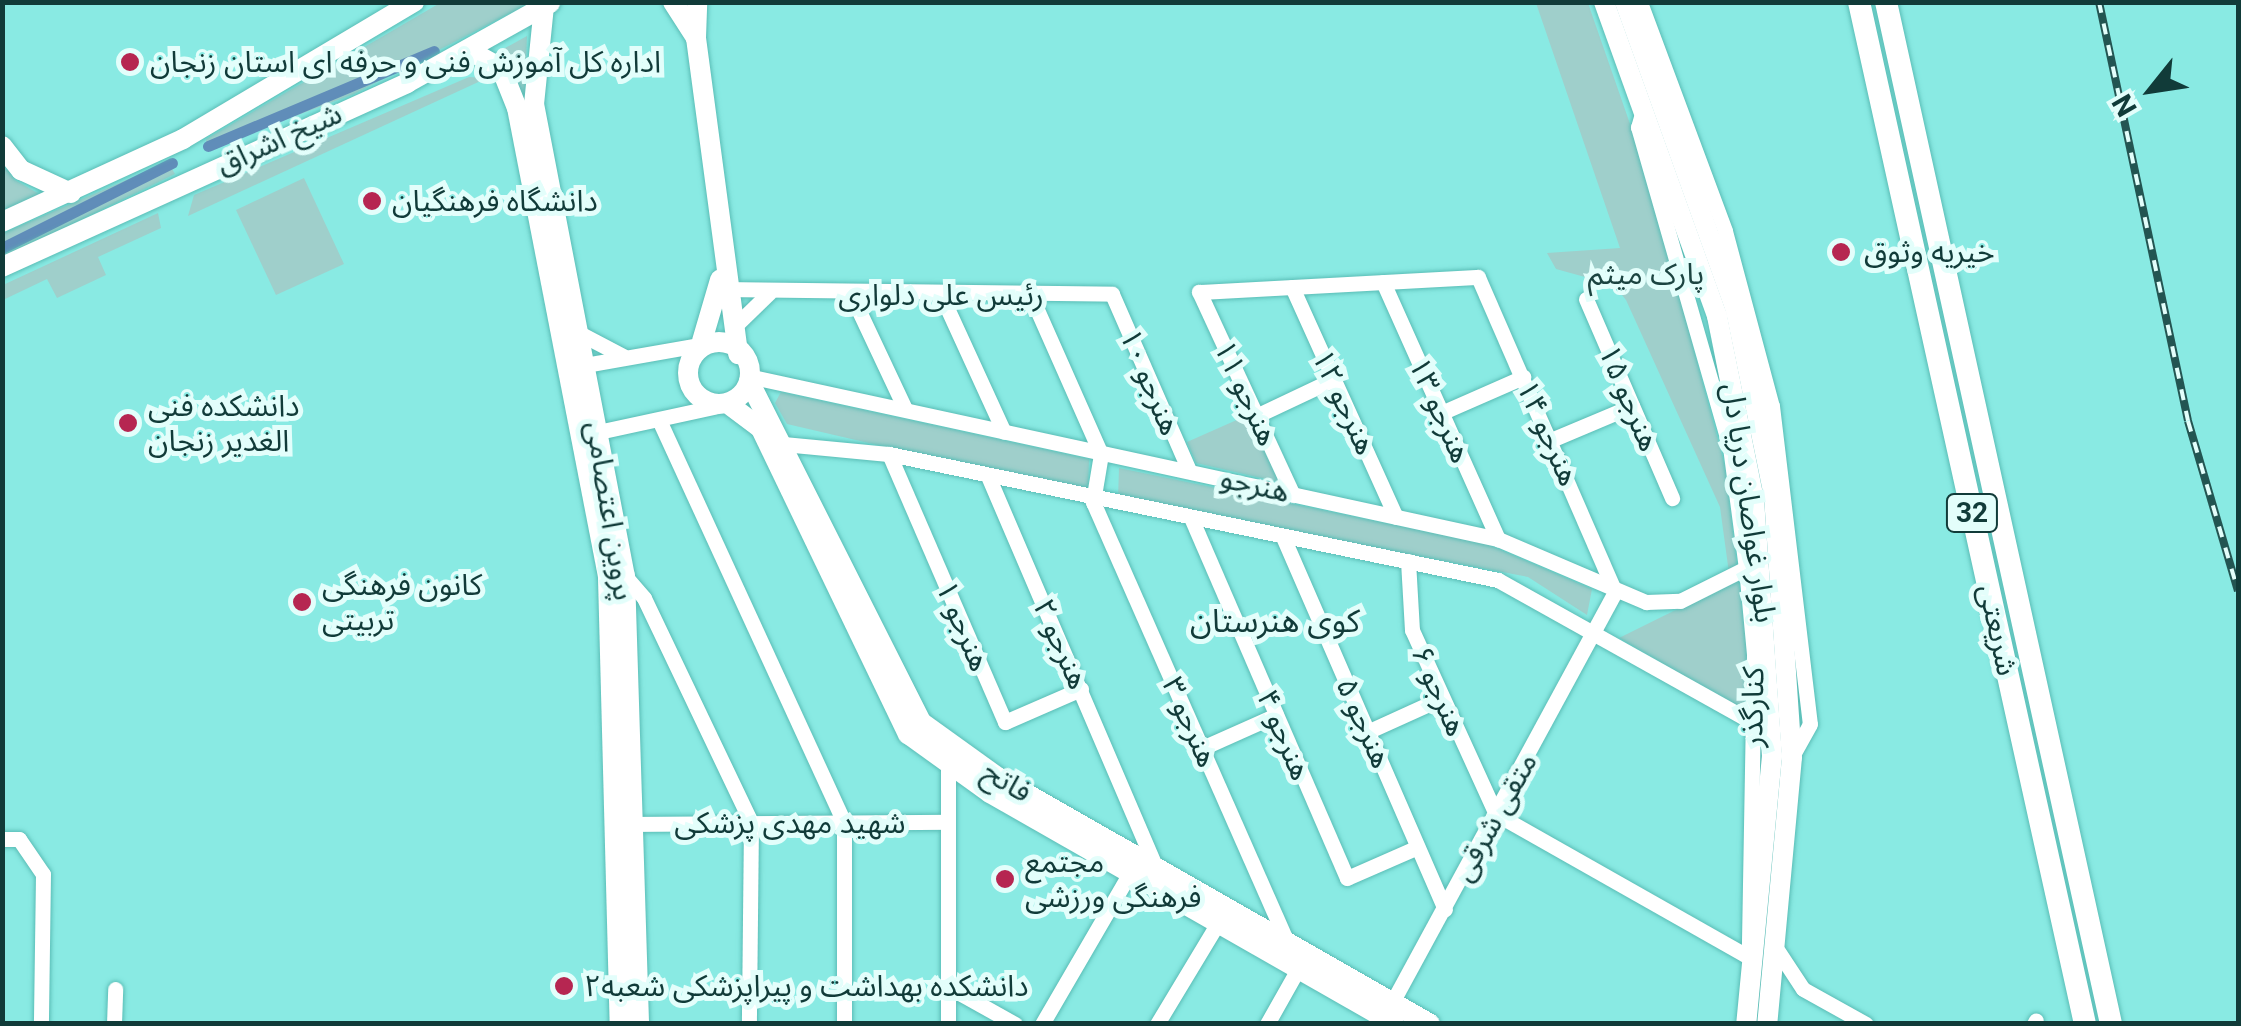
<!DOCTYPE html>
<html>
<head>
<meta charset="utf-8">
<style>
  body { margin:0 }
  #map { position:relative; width:2241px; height:1026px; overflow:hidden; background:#89eae3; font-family:Roboto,"Noto Sans Arabic",sans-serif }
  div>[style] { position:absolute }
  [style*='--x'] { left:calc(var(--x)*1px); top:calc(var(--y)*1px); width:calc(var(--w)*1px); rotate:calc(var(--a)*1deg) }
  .green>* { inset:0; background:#9fcfcb }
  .canal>* { height:11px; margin:-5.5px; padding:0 5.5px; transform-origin:5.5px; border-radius:5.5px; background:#608db9 }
  .roads { filter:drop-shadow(0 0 2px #5abdb6) drop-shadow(0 0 2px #5abdb6) }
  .minor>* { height:15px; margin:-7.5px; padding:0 7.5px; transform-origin:7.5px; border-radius:7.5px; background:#fff }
  .major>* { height:20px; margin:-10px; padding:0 10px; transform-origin:10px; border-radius:10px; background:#fff }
  .major>.ring { margin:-10px; padding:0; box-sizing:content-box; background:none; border:20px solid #fff; border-radius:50% }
  .highway>* { height:22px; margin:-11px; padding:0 11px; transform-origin:11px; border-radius:11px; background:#fff }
  .rail>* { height:8px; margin-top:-4px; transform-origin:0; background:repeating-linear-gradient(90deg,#e3fefb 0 11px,#235552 0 22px); box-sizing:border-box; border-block:2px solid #235552 }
  .dots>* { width:28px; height:28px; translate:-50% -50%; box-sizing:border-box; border:5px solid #e3fefb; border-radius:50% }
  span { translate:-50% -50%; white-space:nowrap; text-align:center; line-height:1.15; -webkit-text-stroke:10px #e3fefb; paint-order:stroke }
  .shield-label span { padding:2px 8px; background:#e3fefb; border:2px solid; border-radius:8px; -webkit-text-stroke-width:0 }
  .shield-label { font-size:28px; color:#113b39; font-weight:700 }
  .poi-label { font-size:30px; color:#113b39 }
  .left { translate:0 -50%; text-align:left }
  .street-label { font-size:30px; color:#113b39 }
  .park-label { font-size:30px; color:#1c4441 }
  .neighbourhood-label { font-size:32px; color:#113b39 }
  .frame { position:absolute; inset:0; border:5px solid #113b39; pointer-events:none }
  .north { position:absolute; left:2101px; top:40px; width:100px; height:100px; -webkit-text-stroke:8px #e3fefb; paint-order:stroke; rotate:240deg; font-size:28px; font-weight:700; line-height:40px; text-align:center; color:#113b39 }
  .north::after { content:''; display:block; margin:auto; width:35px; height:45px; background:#113b39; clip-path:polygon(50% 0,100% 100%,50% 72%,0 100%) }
</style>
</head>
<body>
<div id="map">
  <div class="green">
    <i style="clip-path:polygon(440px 3px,530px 3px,354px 94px,207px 149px,206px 139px)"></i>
    <i style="clip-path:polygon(1536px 3px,1588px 3px,1646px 170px,1725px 466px,1754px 706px,1741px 709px,1619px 638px,1730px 583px,1729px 573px,1720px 507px,1626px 300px,1614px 285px,1556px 269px,1547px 253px,1620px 248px)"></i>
    <i style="clip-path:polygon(527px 36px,525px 93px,573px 341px,519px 85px,496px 53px)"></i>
    <i style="clip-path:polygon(469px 77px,487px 78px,188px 216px,194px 195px)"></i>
    <i style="clip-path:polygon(168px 162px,175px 174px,3px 258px,3px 233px)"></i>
    <i style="clip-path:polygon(2px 163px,15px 180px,48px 199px,3px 217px)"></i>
    <i style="clip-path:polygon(304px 178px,344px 264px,276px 295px,236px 210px)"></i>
    <i style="clip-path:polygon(158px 213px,161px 228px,98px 257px,106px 275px,57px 298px,47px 279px,3px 300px,3px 285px)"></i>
    <i style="clip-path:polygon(781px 392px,1089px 459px,1088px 494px,787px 424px,775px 403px)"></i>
    <i style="clip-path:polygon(1248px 415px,1279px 482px,1196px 463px,1187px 442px)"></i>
    <i style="clip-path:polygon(1119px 468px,1487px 544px,1592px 589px,1587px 615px,1528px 577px,1118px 499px)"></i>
  </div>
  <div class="canal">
    <i style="--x:208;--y:146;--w:245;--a:-22.8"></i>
    <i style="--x:2;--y:248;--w:190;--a:-26.6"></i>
  </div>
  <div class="roads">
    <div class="minor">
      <i style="--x:1640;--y:2;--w:244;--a:69.6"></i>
      <i style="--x:1725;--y:231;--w:181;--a:75"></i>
      <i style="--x:1772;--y:406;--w:320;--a:83.2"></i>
      <i style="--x:1810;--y:724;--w:38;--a:119"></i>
      <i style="--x:1643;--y:110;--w:18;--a:106"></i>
      <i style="--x:1638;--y:127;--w:333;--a:74"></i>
      <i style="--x:1730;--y:447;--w:122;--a:82.5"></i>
      <i style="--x:1746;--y:568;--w:87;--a:84.7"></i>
      <i style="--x:1754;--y:655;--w:296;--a:91"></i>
      <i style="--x:1383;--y:282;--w:282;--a:65.9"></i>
      <i style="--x:1292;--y:287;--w:252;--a:65.7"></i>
      <i style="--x:729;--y:289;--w:383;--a:0.7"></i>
      <i style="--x:1112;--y:294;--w:192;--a:66.4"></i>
      <i style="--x:851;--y:294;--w:127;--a:64.8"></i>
      <i style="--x:1031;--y:296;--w:173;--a:66.1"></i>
      <i style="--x:1101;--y:454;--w:49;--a:99.5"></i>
      <i style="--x:1093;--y:502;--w:481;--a:66.2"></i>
      <i style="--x:943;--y:299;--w:146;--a:65.4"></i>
      <i style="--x:1586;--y:299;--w:217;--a:66.6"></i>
      <i style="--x:734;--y:327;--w:49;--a:-44.2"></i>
      <i style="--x:579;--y:333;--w:50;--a:27.6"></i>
      <i style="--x:585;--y:365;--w:115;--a:-10"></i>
      <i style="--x:748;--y:376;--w:768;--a:12.26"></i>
      <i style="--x:1498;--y:539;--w:161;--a:23.1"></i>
      <i style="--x:1646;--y:602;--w:34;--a:-2"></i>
      <i style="--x:1680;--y:601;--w:74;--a:-26.6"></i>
      <i style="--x:1441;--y:413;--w:90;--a:-23.7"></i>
      <i style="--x:1258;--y:415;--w:84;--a:-25.3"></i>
      <i style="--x:659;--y:420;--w:443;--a:65.3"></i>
      <i style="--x:844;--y:822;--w:202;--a:90"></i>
      <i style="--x:598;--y:432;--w:119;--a:-12.2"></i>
      <i style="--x:1551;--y:440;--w:88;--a:-22.8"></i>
      <i style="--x:783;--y:444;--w:106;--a:5.4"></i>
      <i style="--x:889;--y:454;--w:622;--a:11.69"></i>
      <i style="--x:1498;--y:580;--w:293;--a:29.2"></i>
      <i style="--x:889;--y:454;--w:292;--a:66.6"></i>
      <i style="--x:1005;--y:722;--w:83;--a:-23.5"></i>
      <i style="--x:988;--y:476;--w:426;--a:66.8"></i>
      <i style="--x:1293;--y:495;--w:224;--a:-114.8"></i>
      <i style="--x:1199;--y:292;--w:279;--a:-3.1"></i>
      <i style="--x:1478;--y:277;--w:344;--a:66.5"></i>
      <i style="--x:1615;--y:592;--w:467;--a:118.5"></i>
      <i style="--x:1192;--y:520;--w:390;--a:66.6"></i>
      <i style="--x:1347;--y:878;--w:77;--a:-23.6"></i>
      <i style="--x:1283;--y:537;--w:406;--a:66.5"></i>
      <i style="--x:1408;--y:561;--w:69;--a:86.7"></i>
      <i style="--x:1412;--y:630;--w:202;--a:65.5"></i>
      <i style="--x:1496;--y:814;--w:294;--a:29.5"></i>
      <i style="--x:625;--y:576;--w:29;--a:49"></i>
      <i style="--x:644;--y:598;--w:248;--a:64.5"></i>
      <i style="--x:751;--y:822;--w:202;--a:90.6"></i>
      <i style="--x:1367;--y:732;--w:82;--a:-24.4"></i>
      <i style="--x:1202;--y:748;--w:81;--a:-24"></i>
      <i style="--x:948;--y:767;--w:257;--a:90"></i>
      <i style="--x:632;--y:824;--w:315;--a:-0.4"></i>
      <i style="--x:2;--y:839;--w:17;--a:0"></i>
      <i style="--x:19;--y:839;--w:42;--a:55.6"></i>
      <i style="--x:43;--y:874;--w:150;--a:90.8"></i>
      <i style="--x:1778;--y:951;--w:45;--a:56.7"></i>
      <i style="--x:1803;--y:989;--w:72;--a:29.1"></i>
      <i style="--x:947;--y:986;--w:78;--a:29.2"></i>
      <i style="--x:114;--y:1024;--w:35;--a:-88"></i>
      <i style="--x:1042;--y:1024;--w:175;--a:-59.8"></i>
      <i style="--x:1157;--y:1024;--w:118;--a:-58.9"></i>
      <i style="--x:1267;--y:1024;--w:63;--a:-60.6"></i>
      <i style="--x:2034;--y:1024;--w:4;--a:-63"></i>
    </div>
    <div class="major">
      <i style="--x:673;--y:2;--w:43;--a:57.4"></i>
      <i style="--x:696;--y:38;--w:36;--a:-88"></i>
      <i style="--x:1604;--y:2;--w:334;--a:70.2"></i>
      <i style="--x:1717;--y:316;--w:187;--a:78.6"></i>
      <i style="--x:1754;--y:499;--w:258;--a:86"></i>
      <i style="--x:1772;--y:756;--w:269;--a:95.5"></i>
      <i style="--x:1625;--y:2;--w:328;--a:70.2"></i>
      <i style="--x:1736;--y:311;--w:189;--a:78.4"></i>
      <i style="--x:1774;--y:496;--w:262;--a:86.1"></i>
      <i style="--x:1792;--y:757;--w:268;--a:95.3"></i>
      <i style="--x:544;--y:6;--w:99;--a:95.8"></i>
      <i style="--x:534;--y:104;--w:481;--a:79.1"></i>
      <i style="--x:625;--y:576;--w:448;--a:88.2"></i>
      <i style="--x:696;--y:38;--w:319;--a:82.4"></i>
      <i style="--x:470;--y:51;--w:35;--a:29"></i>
      <i style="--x:501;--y:68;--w:43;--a:68.2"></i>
      <i style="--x:517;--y:108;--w:479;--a:79"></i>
      <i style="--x:608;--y:578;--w:446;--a:88.5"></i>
      <i style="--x:2;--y:146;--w:31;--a:52"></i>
      <i style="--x:21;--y:170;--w:55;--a:24.7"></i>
      <i style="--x:2;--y:222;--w:199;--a:-24.6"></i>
      <i style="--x:183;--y:139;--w:269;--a:-30.7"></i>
      <i style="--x:2;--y:267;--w:445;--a:-24.4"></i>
      <i style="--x:407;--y:83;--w:164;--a:-29.2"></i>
      <i style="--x:702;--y:341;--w:64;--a:-73.6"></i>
      <i class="ring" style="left:688px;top:342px;width:42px;height:42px"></i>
      <i style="--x:749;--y:381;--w:382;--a:63.2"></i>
      <i style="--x:921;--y:722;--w:96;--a:35.7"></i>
      <i style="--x:999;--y:778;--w:496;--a:29.7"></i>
      <i style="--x:731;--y:406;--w:38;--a:37"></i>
      <i style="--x:761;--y:429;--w:339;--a:64.3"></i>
      <i style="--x:908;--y:734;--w:101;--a:35.7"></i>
      <i style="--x:990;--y:793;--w:466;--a:29.7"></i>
    </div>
    <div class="highway">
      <i style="--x:1859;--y:2;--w:1047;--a:77.53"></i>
      <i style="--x:1886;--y:2;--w:1046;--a:77.58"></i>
    </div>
  </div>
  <div class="rail">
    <i style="--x:2099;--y:2;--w:428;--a:78"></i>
    <i style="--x:2188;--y:421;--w:177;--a:73.6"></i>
  </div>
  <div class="dots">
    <i style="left:130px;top:62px;background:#b62651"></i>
    <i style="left:372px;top:201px;background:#b62651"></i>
    <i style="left:1841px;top:252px;background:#b62651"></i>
    <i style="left:128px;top:423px;background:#b62651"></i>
    <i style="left:302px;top:602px;background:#b62651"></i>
    <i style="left:1005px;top:879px;background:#b62651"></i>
    <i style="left:564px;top:986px;background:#b62651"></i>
  </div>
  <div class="shield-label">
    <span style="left:1972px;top:513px">32</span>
  </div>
  <div class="poi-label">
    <span class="left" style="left:150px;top:62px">اداره کل آموزش فنی و حرفه ای استان زنجان</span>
    <span class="left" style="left:392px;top:201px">دانشگاه فرهنگیان</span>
    <span class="left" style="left:1864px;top:252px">خیریه وثوق</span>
    <span class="left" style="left:148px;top:423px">دانشکده فنی<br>الغدیر زنجان</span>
    <span class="left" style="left:322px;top:602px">کانون فرهنگی<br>تربیتی</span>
    <span class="left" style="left:1025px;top:879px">مجتمع<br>فرهنگی ورزشی</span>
    <span class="left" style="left:584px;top:986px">دانشکده بهداشت و پیراپزشکى شعبه۲</span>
  </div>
  <div class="street-label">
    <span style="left:279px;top:139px;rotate:-24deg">شیخ اشراق</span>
    <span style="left:941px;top:295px">رئیس علی دلواری</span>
    <span style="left:1150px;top:382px;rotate:67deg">هنرجو ۱۰</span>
    <span style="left:1246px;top:393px;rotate:65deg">هنرجو ۱۱</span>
    <span style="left:1629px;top:398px;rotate:67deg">هنرجو ۱۵</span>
    <span style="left:1344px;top:402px;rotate:65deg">هنرجو ۱۲</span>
    <span style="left:1440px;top:410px;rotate:66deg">هنرجو ۱۳</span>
    <span style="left:1548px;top:433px;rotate:66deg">هنرجو ۱۴</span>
    <span style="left:1255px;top:485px;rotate:13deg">هنرجو</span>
    <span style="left:1749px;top:503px;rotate:82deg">بلوار غواصان دریا دل</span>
    <span style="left:610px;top:511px;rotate:81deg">پروین اعتصامی</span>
    <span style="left:963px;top:626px;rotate:67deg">هنرجو ۱</span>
    <span style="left:1998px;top:630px;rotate:78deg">شریعتی</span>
    <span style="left:1061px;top:644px;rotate:66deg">هنرجو ۲</span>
    <span style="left:1439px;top:691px;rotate:66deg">هنرجو ۶</span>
    <span style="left:1753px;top:707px;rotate:-89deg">کنارگذر</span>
    <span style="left:1190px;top:722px;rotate:66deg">هنرجو ۳</span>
    <span style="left:1364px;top:723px;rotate:66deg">هنرجو ۵</span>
    <span style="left:1284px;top:735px;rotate:67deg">هنرجو ۴</span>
    <span style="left:1007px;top:782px;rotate:31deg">فاتح</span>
    <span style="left:1495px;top:817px;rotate:-61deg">متقی شرقی</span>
    <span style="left:790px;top:823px">شهید مهدی پزشکی</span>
  </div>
  <div class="park-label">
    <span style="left:1646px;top:274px">پارک میثم</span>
  </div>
  <div class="neighbourhood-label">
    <span style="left:1275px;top:621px">کوی هنرستان</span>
  </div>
  <div class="frame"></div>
  <div class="north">N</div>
</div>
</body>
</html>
